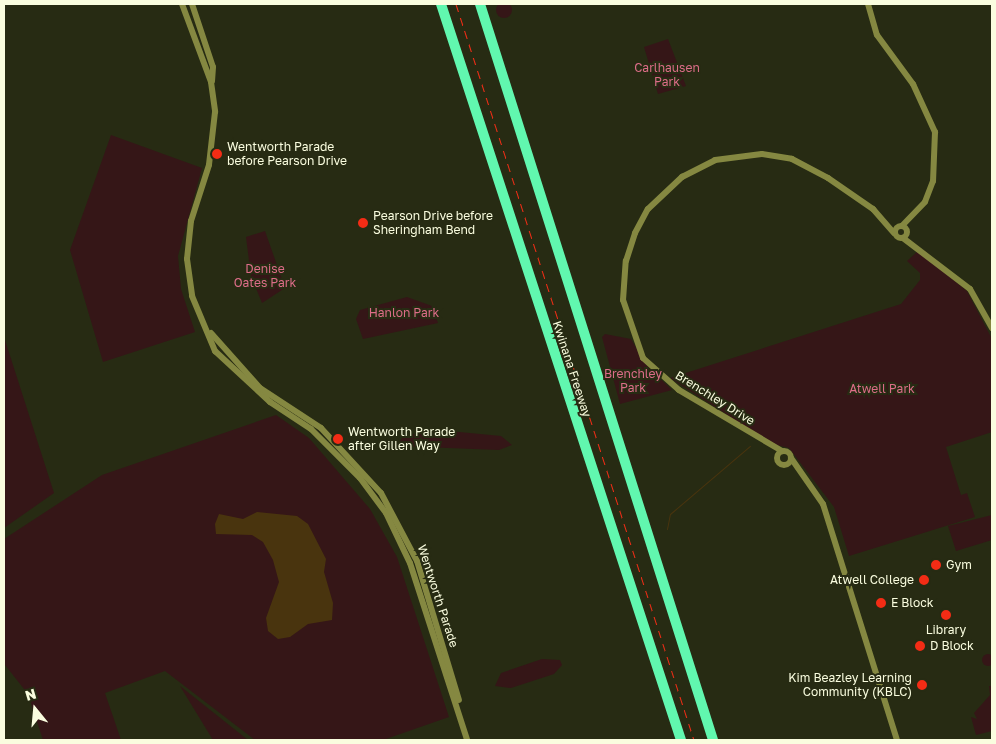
<!DOCTYPE html>
<html>
<head>
<meta charset="utf-8">
<style>
  body { margin:0 }
  #map { position:relative; width:996px; height:744px; overflow:hidden; background:#272b13; font-family:"Golos Text",sans-serif }
  div>[style] { position:absolute }
  [style*='--x'] { left:calc(var(--x)*1px); top:calc(var(--y)*1px); width:calc(var(--w)*1px); rotate:calc(var(--a)*1deg) }
  .green>* { inset:0; background:#351617 }
  .round { border-radius:50% }
  .water>* { inset:0; background:#49340e }
  .stream>* { height:1px; margin:-0.5px; padding:0 0.5px; transform-origin:0.5px; border-radius:0.5px; background:#49340e }
  .tertiary>* { height:6px; margin:-3px; padding:0 3px; transform-origin:3px; border-radius:3px; background:#858841 }
  .tertiary>.ring { margin:-3px; padding:0; box-sizing:content-box; background:none; border:6px solid #858841; border-radius:50% }
  .motorway>* { height:10px; margin:-5px; padding:0 5px; transform-origin:5px; border-radius:5px; background:#61f7af }
  .rail>* { height:1px; margin-top:-0.5px; transform-origin:0; background:repeating-linear-gradient(90deg,#f32c15 0 8px,transparent 0 14px) }
  .dots>* { width:14px; height:14px; translate:-50% -50%; box-sizing:border-box; border:2px solid #272b13; border-radius:50% }
  span { translate:-50% -50%; white-space:nowrap; text-align:center; line-height:1.15; -webkit-text-stroke:4px #272b13; paint-order:stroke }
  .park-label { font-size:12px; color:#dc6d88 }
  .poi-label { font-size:12px; color:#fafddf }
  .left { translate:0 -50%; text-align:left }
  .right { translate:-100% -50%; text-align:right }
  .street-label { font-size:12px; color:#fafddf }
  .frame { position:absolute; inset:0; border:5px solid #fafddf; pointer-events:none }
  .north { position:absolute; left:10px; top:684px; width:50px; height:50px; -webkit-text-stroke:4px #272b13; paint-order:stroke; rotate:343deg; font-size:14px; font-weight:700; line-height:20px; text-align:center; color:#fafddf }
  .north::after { content:''; display:block; margin:auto; width:18px; height:22px; background:#fafddf; clip-path:polygon(50% 0,100% 100%,50% 72%,0 100%) }
</style>
</head>
<body>
<div id="map">
  <div class="green">
    <i class="round" style="left:496px;top:2px;width:16px;height:16px"></i>
    <i style="clip-path:polygon(668px 39px,686px 86px,658px 94px,644px 47px)"></i>
    <i style="clip-path:polygon(111px 135px,202px 168px,178px 256px,181px 289px,195px 332px,103px 362px,70px 250px)"></i>
    <i style="clip-path:polygon(265px 231px,285px 288px,262px 303px,251px 276px,246px 237px)"></i>
    <i style="clip-path:polygon(918px 251px,967px 291px,992px 339px,992px 432px,946px 447px,961px 495px,967px 493px,975px 517px,849px 556px,834px 507px,789px 448px,773px 444px,670px 378px,901px 304px,920px 280px,920px 273px,907px 261px)"></i>
    <i style="clip-path:polygon(407px 297px,432px 306px,438px 323px,363px 339px,356px 319px,360px 310px)"></i>
    <i style="clip-path:polygon(605px 334px,631px 339px,646px 365px,672px 390px,620px 404px,602px 337px)"></i>
    <i style="clip-path:polygon(4px 337px,54px 493px,4px 528px)"></i>
    <i style="clip-path:polygon(276px 415px,309px 438px,370px 509px,397px 557px,449px 717px,383px 740px,255px 740px,165px 671px,105px 693px,121px 740px,43px 740px,28px 694px,5px 665px,4px 539px,102px 475px)"></i>
    <i style="clip-path:polygon(428px 429px,501px 436px,512px 445px,499px 450px,397px 446px,402px 438px)"></i>
    <i style="clip-path:polygon(992px 515px,992px 540px,956px 551px,948px 526px)"></i>
    <i class="round" style="left:982px;top:654px;width:12px;height:12px"></i>
    <i style="clip-path:polygon(542px 659px,560px 660px,562px 665px,554px 674px,511px 688px,495px 686px,501px 673px)"></i>
    <i style="clip-path:polygon(180px 686px,248px 740px,213px 740px)"></i>
    <i style="clip-path:polygon(989px 686px,992px 686px,992px 731px,976px 735px,971px 717px,977px 719px,974px 713px,990px 695px)"></i>
  </div>
  <div class="water">
    <i style="clip-path:polygon(257px 512px,297px 516px,308px 524px,326px 559px,324px 572px,333px 603px,332px 620px,308px 624px,290px 637px,278px 639px,268px 631px,266px 618px,279px 582px,273px 560px,263px 542px,252px 535px,216px 534px,215px 524px,219px 514px,243px 519px)"></i>
  </div>
  <div class="stream">
    <i style="--x:667;--y:529;--w:15;--a:-79"></i>
    <i style="--x:670;--y:514;--w:105;--a:-40.4"></i>
  </div>
  <div class="tertiary">
    <i style="--x:182;--y:4;--w:83;--a:69.6"></i>
    <i style="--x:211;--y:82;--w:30;--a:82"></i>
    <i style="--x:215;--y:112;--w:53;--a:96.5"></i>
    <i style="--x:209;--y:165;--w:59;--a:107.8"></i>
    <i style="--x:191;--y:221;--w:38;--a:96"></i>
    <i style="--x:187;--y:259;--w:37;--a:82"></i>
    <i style="--x:192;--y:296;--w:60;--a:67.3"></i>
    <i style="--x:215;--y:351;--w:75;--a:42.8"></i>
    <i style="--x:270;--y:402;--w:49;--a:33.4"></i>
    <i style="--x:311;--y:429;--w:69;--a:45"></i>
    <i style="--x:360;--y:478;--w:44;--a:53.4"></i>
    <i style="--x:386;--y:513;--w:55;--a:64.4"></i>
    <i style="--x:410;--y:563;--w:186;--a:72.1"></i>
    <i style="--x:192;--y:4;--w:66;--a:71.6"></i>
    <i style="--x:213;--y:67;--w:14;--a:94"></i>
    <i style="--x:868;--y:4;--w:32;--a:74"></i>
    <i style="--x:877;--y:35;--w:61;--a:53.7"></i>
    <i style="--x:913;--y:84;--w:53;--a:65.4"></i>
    <i style="--x:935;--y:132;--w:49;--a:92.3"></i>
    <i style="--x:933;--y:181;--w:22;--a:111"></i>
    <i style="--x:925;--y:202;--w:33;--a:134"></i>
    <i class="ring" style="left:895px;top:226px;width:6px;height:6px"></i>
    <i style="--x:903;--y:238;--w:84;--a:37.3"></i>
    <i style="--x:970;--y:289;--w:45;--a:60.6"></i>
    <i style="--x:211;--y:333;--w:74;--a:48.3"></i>
    <i style="--x:260;--y:388;--w:73;--a:33.3"></i>
    <i style="--x:321;--y:428;--w:88;--a:47.3"></i>
    <i style="--x:381;--y:493;--w:77;--a:62.1"></i>
    <i style="--x:417;--y:561;--w:145;--a:73.2"></i>
    <i style="--x:782;--y:451;--w:120;--a:-149.4"></i>
    <i style="--x:679;--y:390;--w:48;--a:-138.4"></i>
    <i style="--x:643;--y:358;--w:61;--a:-109"></i>
    <i style="--x:623;--y:300;--w:39;--a:-86"></i>
    <i style="--x:626;--y:261;--w:29;--a:-72"></i>
    <i style="--x:635;--y:233;--w:27;--a:-62"></i>
    <i style="--x:648;--y:209;--w:47;--a:-43.3"></i>
    <i style="--x:682;--y:177;--w:37;--a:-27"></i>
    <i style="--x:715;--y:160;--w:47;--a:-7.3"></i>
    <i style="--x:762;--y:154;--w:30;--a:9"></i>
    <i style="--x:792;--y:159;--w:41;--a:27.8"></i>
    <i style="--x:828;--y:178;--w:55;--a:34.6"></i>
    <i style="--x:873;--y:209;--w:32;--a:49"></i>
    <i class="ring" style="left:777px;top:451px;width:8px;height:8px"></i>
    <i style="--x:791;--y:458;--w:56;--a:55.2"></i>
    <i style="--x:823;--y:504;--w:247;--a:72.6"></i>
  </div>
  <div class="motorway">
    <i style="--x:441;--y:4;--w:774;--a:71.94"></i>
    <i style="--x:480;--y:4;--w:772;--a:72.43"></i>
  </div>
  <div class="rail">
    <i style="--x:456;--y:4;--w:774;--a:72.08"></i>
  </div>
  <div class="dots">
    <i style="left:217px;top:154px;background:#f32c15"></i>
    <i style="left:363px;top:223px;background:#f32c15"></i>
    <i style="left:338px;top:439px;background:#f32c15"></i>
    <i style="left:936px;top:565px;background:#f32c15"></i>
    <i style="left:924px;top:580px;background:#f32c15"></i>
    <i style="left:881px;top:603px;background:#f32c15"></i>
    <i style="left:946px;top:615px;background:#f32c15"></i>
    <i style="left:920px;top:646px;background:#f32c15"></i>
    <i style="left:922px;top:685px;background:#f32c15"></i>
  </div>
  <div class="park-label">
    <span style="left:667px;top:75px">Carlhausen<br>Park</span>
    <span style="left:265px;top:276px">Denise<br>Oates Park</span>
    <span style="left:404px;top:313px">Hanlon Park</span>
    <span style="left:633px;top:381px">Brenchley<br>Park</span>
    <span style="left:882px;top:389px">Atwell Park</span>
  </div>
  <div class="poi-label">
    <span class="left" style="left:227px;top:154px">Wentworth Parade<br>before Pearson Drive</span>
    <span class="left" style="left:373px;top:223px">Pearson Drive before<br>Sheringham Bend</span>
    <span class="left" style="left:348px;top:439px">Wentworth Parade<br>after Gillen Way</span>
    <span class="left" style="left:946px;top:565px">Gym</span>
    <span class="right" style="left:914px;top:580px">Atwell College</span>
    <span class="left" style="left:891px;top:603px">E Block</span>
    <span style="left:946px;top:630px">Library</span>
    <span class="left" style="left:930px;top:646px">D Block</span>
    <span class="right" style="left:912px;top:685px">Kim Beazley Learning<br>Community (KBLC)</span>
  </div>
  <div class="street-label">
    <span style="left:572px;top:369px;rotate:72deg">Kwinana Freeway</span>
    <span style="left:715px;top:398px;rotate:32deg">Brenchley Drive</span>
    <span style="left:438px;top:596px;rotate:72deg">Wentworth Parade</span>
  </div>
  <div class="frame"></div>
  <div class="north">N</div>
</div>
</body>
</html>
